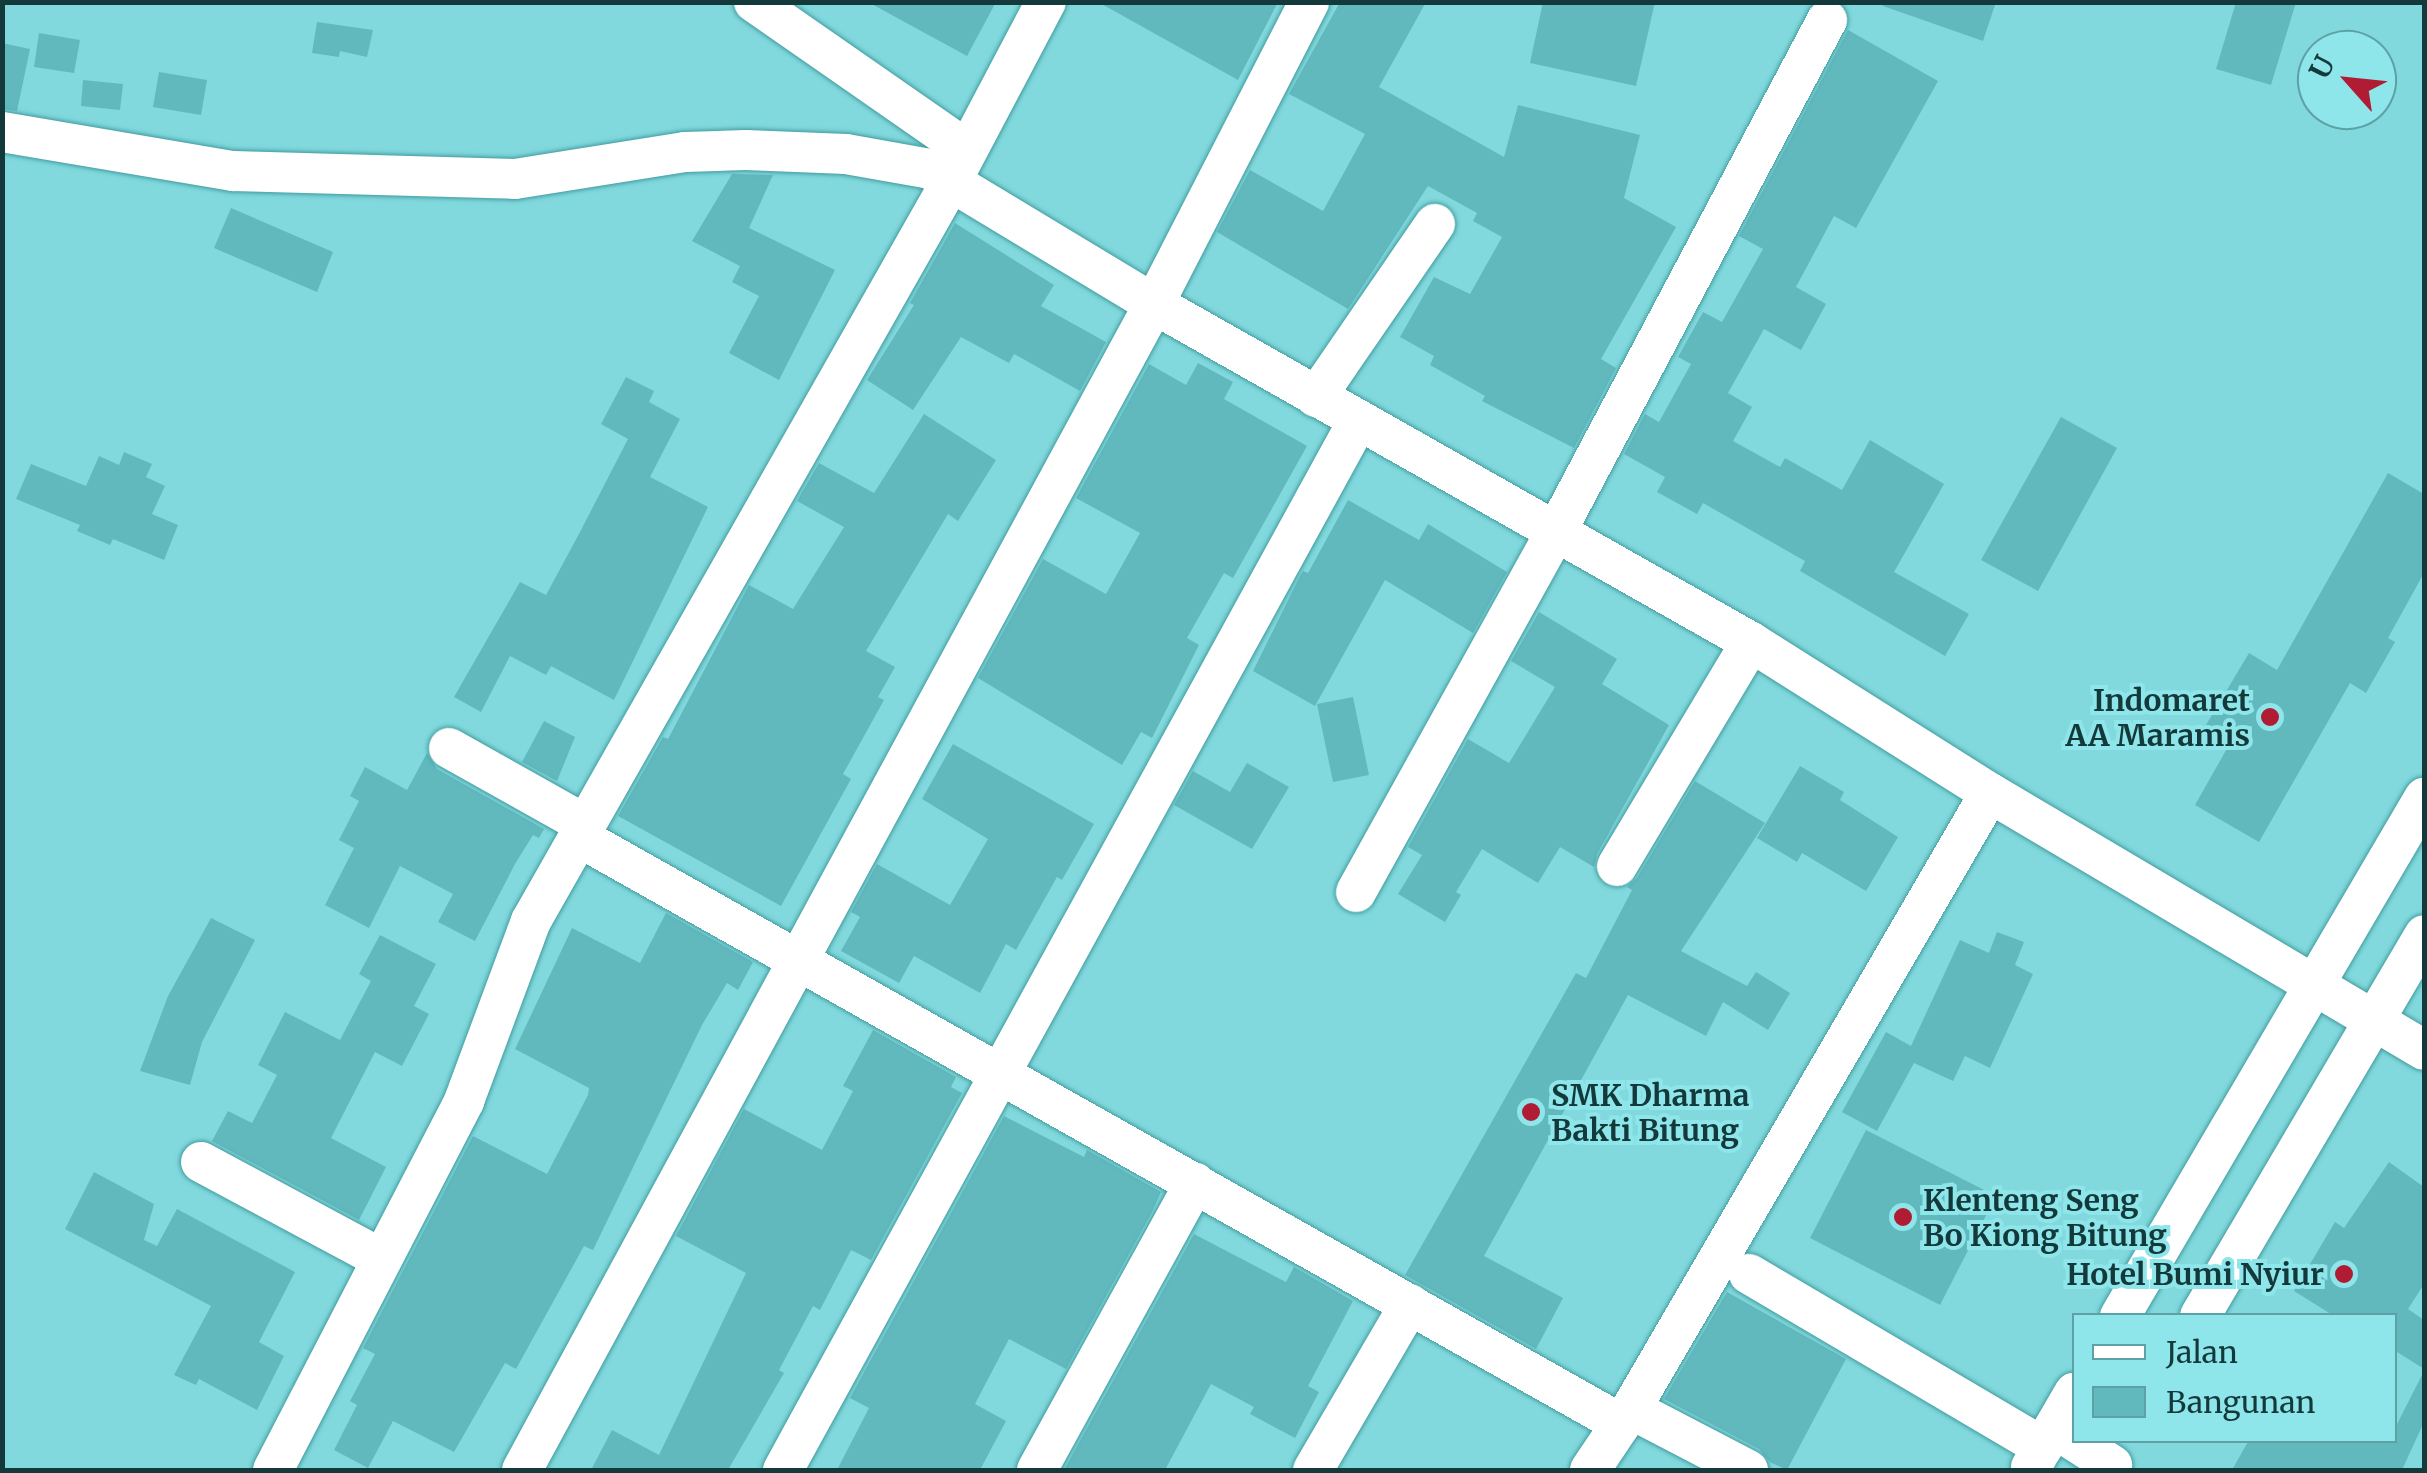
<!DOCTYPE html>
<html>
<head>
<meta charset="utf-8">
<style>
  body { margin:0 }
  #map { position:relative; width:2427px; height:1473px; overflow:hidden; background:#81d9dd; font-family:Merriweather,serif }
  div>[style] { position:absolute }
  [style*='--x'] { left:calc(var(--x)*1px); top:calc(var(--y)*1px); width:calc(var(--w)*1px); rotate:calc(var(--a)*1deg) }
  .building>* { inset:0; background:#61b9bd }
  .roads { filter:drop-shadow(0 0 2px #429ca0) drop-shadow(0 0 2px #429ca0) }
  .minor>* { height:40px; margin:-20px; padding:0 20px; transform-origin:20px; border-radius:20px; background:#fff }
  .dots>* { width:28px; height:28px; translate:-50% -50%; box-sizing:border-box; border:5px solid #8ee6ea; border-radius:50% }
  span { translate:-50% -50%; white-space:nowrap; text-align:center; line-height:1.15; -webkit-text-stroke:8px #8ee6ea; paint-order:stroke }
  .poi-label { font-size:30px; color:#13393b; font-weight:700 }
  .right { translate:-100% -50%; text-align:right }
  .left { translate:0 -50%; text-align:left }
  .frame { position:absolute; inset:0; border:5px solid #13393b; pointer-events:none }
  .legend { position:absolute; left:2072px; top:1313px; width:325px; height:130px; box-sizing:border-box; background:#8ee6ea; border:2px solid #5da1a4; margin:0; padding:12px 18px; list-style:none; font-size:30px; color:#13393b }
  .legend li { display:flex; align-items:center; gap:20px; height:50px }
  .legend b { width:50px; border:2px solid #5da1a4 }
  .north { position:absolute; left:2297px; top:30px; width:100px; height:100px; box-sizing:border-box; background:#8ee6ea; border:2px solid #5da1a4; border-radius:50%; rotate:297deg; font-size:28px; font-weight:700; line-height:40px; text-align:center; color:#13393b }
  .north::after { content:''; display:block; margin:auto; width:35px; height:45px; background:#b01c34; clip-path:polygon(50% 0,100% 100%,50% 72%,0 100%) }
</style>
</head>
<body>
<div id="map">
  <div class="building">
    <i style="clip-path:polygon(868px 2px,996px 2px,967px 56px)"></i>
    <i style="clip-path:polygon(1098px 2px,1278px 2px,1238px 80px)"></i>
    <i style="clip-path:polygon(1340px 2px,1426px 2px,1379px 87px,1504px 157px,1518px 105px,1640px 135px,1624px 198px,1676px 227px,1601px 359px,1616px 368px,1574px 448px,1482px 401px,1485px 396px,1430px 365px,1434px 356px,1400px 337px,1434px 277px,1470px 294px,1502px 237px,1473px 221px,1477px 213px,1428px 186px,1348px 309px,1217px 232px,1250px 170px,1323px 211px,1365px 134px,1289px 94px)"></i>
    <i style="clip-path:polygon(1543px 2px,1655px 2px,1636px 86px,1530px 63px)"></i>
    <i style="clip-path:polygon(1883px 2px,1996px 2px,1983px 41px,1883px 6px)"></i>
    <i style="clip-path:polygon(2236px 2px,2296px 2px,2271px 85px,2216px 69px)"></i>
    <i style="clip-path:polygon(317px 22px,373px 30px,367px 57px,340px 51px,339px 57px,312px 53px)"></i>
    <i style="clip-path:polygon(1848px 30px,1938px 81px,1856px 228px,1834px 216px,1796px 287px,1826px 304px,1801px 350px,1764px 329px,1728px 393px,1752px 407px,1733px 441px,1780px 467px,1785px 458px,1842px 490px,1870px 440px,1944px 484px,1894px 572px,1969px 614px,1945px 656px,1800px 571px,1805px 561px,1703px 503px,1697px 514px,1657px 492px,1665px 477px,1624px 454px,1645px 414px,1659px 422px,1691px 364px,1678px 357px,1703px 312px,1722px 322px,1763px 249px,1739px 236px)"></i>
    <i style="clip-path:polygon(39px 33px,80px 40px,74px 73px,34px 67px)"></i>
    <i style="clip-path:polygon(2px 43px,30px 49px,17px 111px,2px 109px)"></i>
    <i style="clip-path:polygon(159px 72px,207px 80px,201px 115px,153px 107px)"></i>
    <i style="clip-path:polygon(83px 80px,123px 84px,120px 110px,81px 106px)"></i>
    <i style="clip-path:polygon(732px 174px,773px 175px,749px 228px,835px 270px,779px 380px,729px 353px,759px 296px,732px 282px,740px 266px,692px 241px)"></i>
    <i style="clip-path:polygon(231px 208px,333px 252px,317px 292px,214px 248px)"></i>
    <i style="clip-path:polygon(955px 223px,1054px 285px,1041px 306px,1106px 342px,1080px 391px,1014px 354px,1009px 363px,961px 337px,913px 410px,867px 380px,914px 305px,910px 303px)"></i>
    <i style="clip-path:polygon(1198px 363px,1233px 382px,1224px 399px,1307px 446px,1233px 578px,1224px 573px,1187px 638px,1199px 645px,1152px 738px,1141px 732px,1122px 765px,978px 678px,1043px 559px,1106px 594px,1140px 533px,1076px 498px,1149px 364px,1186px 385px)"></i>
    <i style="clip-path:polygon(626px 377px,654px 391px,649px 402px,680px 419px,650px 477px,708px 507px,614px 700px,551px 666px,546px 675px,510px 656px,481px 712px,454px 697px,520px 582px,546px 595px,580px 532px,628px 439px,601px 424px)"></i>
    <i style="clip-path:polygon(924px 414px,996px 460px,958px 521px,948px 514px,866px 651px,895px 667px,878px 697px,884px 700px,843px 774px,851px 779px,781px 906px,618px 816px,663px 737px,668px 739px,749px 585px,793px 609px,844px 527px,797px 501px,819px 463px,874px 493px)"></i>
    <i style="clip-path:polygon(2061px 417px,2117px 448px,2038px 591px,1981px 560px)"></i>
    <i style="clip-path:polygon(124px 452px,152px 464px,146px 477px,165px 486px,152px 514px,178px 525px,164px 560px,113px 539px,110px 545px,77px 531px,80px 525px,16px 499px,31px 464px,86px 486px,99px 456px,119px 465px)"></i>
    <i style="clip-path:polygon(2388px 473px,2424px 494px,2424px 573px,2388px 638px,2395px 642px,2366px 693px,2350px 683px,2259px 842px,2195px 805px,2229px 745px,2203px 730px,2249px 653px,2277px 670px)"></i>
    <i style="clip-path:polygon(1348px 500px,1419px 540px,1428px 524px,1507px 572px,1473px 633px,1385px 580px,1315px 706px,1253px 671px,1299px 578px,1303px 571px,1308px 573px)"></i>
    <i style="clip-path:polygon(1539px 612px,1617px 659px,1602px 684px,1669px 725px,1597px 854px,1594px 867px,1560px 847px,1538px 883px,1482px 849px,1456px 892px,1461px 895px,1445px 922px,1398px 894px,1422px 855px,1408px 847px,1468px 739px,1509px 763px,1555px 687px,1511px 661px)"></i>
    <i style="clip-path:polygon(1353px 697px,1369px 775px,1333px 782px,1317px 704px)"></i>
    <i style="clip-path:polygon(544px 721px,575px 737px,557px 781px,522px 762px)"></i>
    <i style="clip-path:polygon(953px 744px,1094px 824px,1062px 880px,1057px 877px,1016px 950px,1006px 944px,980px 993px,914px 956px,899px 983px,841px 951px,860px 917px,851px 912px,877px 864px,950px 905px,988px 839px,922px 799px)"></i>
    <i style="clip-path:polygon(427px 753px,437px 769px,544px 829px,539px 838px,533px 835px,515px 864px,475px 941px,438px 922px,453px 894px,400px 866px,369px 928px,325px 905px,354px 848px,339px 840px,359px 801px,350px 796px,365px 767px,407px 790px)"></i>
    <i style="clip-path:polygon(1247px 763px,1289px 787px,1252px 849px,1174px 805px,1193px 771px,1230px 792px)"></i>
    <i style="clip-path:polygon(1800px 766px,1844px 792px,1840px 800px,1898px 837px,1866px 891px,1802px 853px,1797px 862px,1757px 838px)"></i>
    <i style="clip-path:polygon(1695px 781px,1765px 823px,1681px 951px,1747px 986px,1756px 972px,1790px 993px,1768px 1030px,1723px 1002px,1706px 1036px,1628px 995px,1484px 1256px,1563px 1298px,1536px 1349px,1405px 1275px,1576px 973px,1586px 978px,1632px 890px,1627px 887px,1637px 878px)"></i>
    <i style="clip-path:polygon(666px 913px,753px 962px,738px 990px,727px 983px,702px 1025px,593px 1250px,584px 1246px,516px 1369px,505px 1363px,454px 1452px,393px 1421px,368px 1468px,334px 1450px,357px 1405px,350px 1401px,375px 1354px,363px 1348px,473px 1136px,547px 1174px,588px 1095px,589px 1088px,515px 1049px,572px 928px,640px 963px)"></i>
    <i style="clip-path:polygon(211px 918px,255px 940px,202px 1042px,190px 1085px,140px 1071px,168px 996px)"></i>
    <i style="clip-path:polygon(1997px 932px,2024px 942px,2015px 965px,2033px 974px,1990px 1068px,1965px 1056px,1953px 1081px,1914px 1063px,1877px 1131px,1842px 1112px,1886px 1032px,1911px 1046px,1960px 940px,1989px 953px)"></i>
    <i style="clip-path:polygon(380px 935px,436px 964px,414px 1006px,429px 1014px,402px 1066px,375px 1052px,331px 1138px,386px 1167px,359px 1220px,212px 1141px,228px 1111px,252px 1123px,277px 1075px,258px 1065px,285px 1012px,340px 1040px,371px 981px,359px 974px)"></i>
    <i style="clip-path:polygon(873px 1030px,956px 1077px,951px 1087px,962px 1093px,871px 1260px,851px 1250px,820px 1310px,813px 1306px,779px 1370px,784px 1373px,728px 1470px,591px 1470px,612px 1430px,659px 1455px,746px 1273px,676px 1236px,744px 1109px,822px 1150px,853px 1091px,843px 1086px)"></i>
    <i style="clip-path:polygon(1004px 1116px,1084px 1157px,1087px 1150px,1161px 1192px,1152px 1212px,1066px 1369px,1009px 1339px,975px 1404px,1006px 1421px,980px 1470px,837px 1470px,869px 1408px,850px 1398px)"></i>
    <i style="clip-path:polygon(1866px 1130px,1996px 1196px,1940px 1305px,1810px 1238px)"></i>
    <i style="clip-path:polygon(2389px 1162px,2424px 1187px,2424px 1284px,2408px 1309px,2424px 1320px,2424px 1369px,2394px 1350px,2394px 1316px,2334px 1316px,2294px 1291px,2335px 1222px,2344px 1228px)"></i>
    <i style="clip-path:polygon(94px 1172px,154px 1204px,144px 1240px,157px 1246px,177px 1209px,295px 1272px,259px 1342px,284px 1356px,257px 1410px,199px 1379px,196px 1385px,174px 1375px,211px 1306px,65px 1229px)"></i>
    <i style="clip-path:polygon(1194px 1234px,1286px 1282px,1294px 1267px,1353px 1301px,1308px 1386px,1319px 1392px,1295px 1438px,1250px 1414px,1254px 1407px,1211px 1384px,1165px 1470px,1064px 1470px)"></i>
    <i style="clip-path:polygon(1727px 1292px,1846px 1359px,1787px 1470px,1770px 1462px,1759px 1449px,1664px 1399px)"></i>
    <i style="clip-path:polygon(2424px 1371px,2424px 1422px,2402px 1470px,2232px 1470px,2249px 1440px,2394px 1440px,2394px 1430px)"></i>
  </div>
  <div class="roads">
    <div class="minor">
      <i style="--x:754;--y:2;--w:259;--a:34.8"></i>
      <i style="--x:2;--y:132;--w:234;--a:9.6"></i>
      <i style="--x:233;--y:171;--w:282;--a:1.6"></i>
      <i style="--x:515;--y:179;--w:172;--a:-9"></i>
      <i style="--x:685;--y:152;--w:61;--a:-1.9"></i>
      <i style="--x:746;--y:150;--w:100;--a:2.3"></i>
      <i style="--x:846;--y:154;--w:85;--a:10.1"></i>
      <i style="--x:930;--y:169;--w:262;--a:31.1"></i>
      <i style="--x:1154;--y:304;--w:686;--a:29.52"></i>
      <i style="--x:1751;--y:642;--w:283;--a:32.3"></i>
      <i style="--x:1990;--y:793;--w:504;--a:30.63"></i>
      <i style="--x:1316;--y:397;--w:210;--a:-55.5"></i>
      <i style="--x:449;--y:748;--w:157;--a:29.3"></i>
      <i style="--x:579;--y:837;--w:1196;--a:29.39"></i>
      <i style="--x:1617;--y:866;--w:261;--a:-59.1"></i>
      <i style="--x:1356;--y:892;--w:414;--a:-61"></i>
      <i style="--x:1557;--y:530;--w:577;--a:-62.1"></i>
      <i style="--x:201;--y:1162;--w:205;--a:28.2"></i>
      <i style="--x:1749;--y:1274;--w:341;--a:30.5"></i>
      <i style="--x:2120;--y:1316;--w:601;--a:-59.59"></i>
      <i style="--x:2200;--y:1316;--w:442;--a:-59.5"></i>
      <i style="--x:1631;--y:1409;--w:132;--a:27.5"></i>
      <i style="--x:2054;--y:1428;--w:69;--a:32.5"></i>
      <i style="--x:2031;--y:1467;--w:86;--a:-59.8"></i>
      <i style="--x:273;--y:1470;--w:416;--a:-62.6"></i>
      <i style="--x:464;--y:1101;--w:192;--a:-69.6"></i>
      <i style="--x:531;--y:921;--w:852;--a:-60.4"></i>
      <i style="--x:952;--y:180;--w:201;--a:-62.2"></i>
      <i style="--x:522;--y:1470;--w:1326;--a:-61.54"></i>
      <i style="--x:1154;--y:304;--w:339;--a:-62.8"></i>
      <i style="--x:783;--y:1470;--w:1196;--a:-61.27"></i>
      <i style="--x:1037;--y:1470;--w:328;--a:-61.2"></i>
      <i style="--x:1313;--y:1470;--w:192;--a:-59.7"></i>
      <i style="--x:1590;--y:1470;--w:73;--a:-56.1"></i>
      <i style="--x:1631;--y:1409;--w:713;--a:-59.77"></i>
    </div>
  </div>
  <div class="dots">
    <i style="left:2270px;top:717px;background:#b01c34"></i>
    <i style="left:1531px;top:1112px;background:#b01c34"></i>
    <i style="left:1903px;top:1217px;background:#b01c34"></i>
    <i style="left:2344px;top:1274px;background:#b01c34"></i>
  </div>
  <div class="poi-label">
    <span class="right" style="left:2250px;top:717px">Indomaret<br>AA Maramis</span>
    <span class="left" style="left:1551px;top:1112px">SMK Dharma<br>Bakti Bitung</span>
    <span class="left" style="left:1923px;top:1217px">Klenteng Seng<br>Bo Kiong Bitung</span>
    <span class="right" style="left:2324px;top:1274px">Hotel Bumi Nyiur</span>
  </div>
  <div class="frame"></div>
  <ul class="legend">
  <li><b style="height:12px;background:#fff"></b>Jalan</li>
  <li><b style="height:28px;background:#61b9bd"></b>Bangunan</li>
  </ul>
  <div class="north">U</div>
</div>
</body>
</html>
